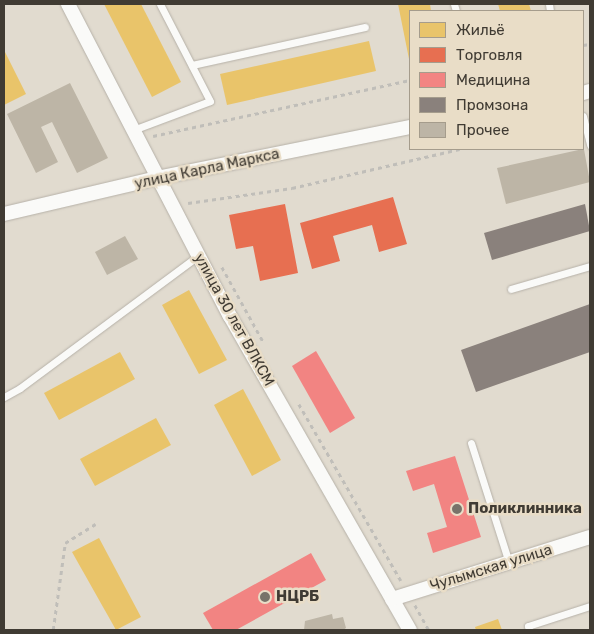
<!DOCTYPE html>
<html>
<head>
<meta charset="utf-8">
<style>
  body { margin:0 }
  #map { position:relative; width:594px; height:634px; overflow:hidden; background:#e1dbcf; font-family:Rubik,sans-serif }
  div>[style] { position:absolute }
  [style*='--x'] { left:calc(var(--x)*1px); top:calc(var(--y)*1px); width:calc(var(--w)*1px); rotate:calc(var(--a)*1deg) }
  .homes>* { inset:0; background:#e9c46a }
  .shops>* { inset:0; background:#e76f51 }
  .health>* { inset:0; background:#f28482 }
  .industry>* { inset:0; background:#8a817c }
  .building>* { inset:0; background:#bdb5a6 }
  .path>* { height:2.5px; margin-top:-1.25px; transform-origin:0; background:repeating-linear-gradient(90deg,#c0beb9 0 4px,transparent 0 8px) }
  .roads { filter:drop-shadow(0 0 1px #b6b1a8) drop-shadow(0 0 1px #b6b1a8) }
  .lane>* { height:7px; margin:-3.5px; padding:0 3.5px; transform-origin:3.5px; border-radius:3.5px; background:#fafaf8 }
  .street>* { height:14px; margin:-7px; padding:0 7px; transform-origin:7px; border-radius:7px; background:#fafaf8 }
  .dots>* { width:14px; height:14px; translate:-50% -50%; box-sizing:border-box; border:2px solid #e9ddc7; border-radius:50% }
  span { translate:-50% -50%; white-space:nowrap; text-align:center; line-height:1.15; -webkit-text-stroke:5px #e9ddc7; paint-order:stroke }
  .street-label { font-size:15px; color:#403b33 }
  .poi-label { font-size:15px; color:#403b33; font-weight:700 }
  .left { translate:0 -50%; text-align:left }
  .frame { position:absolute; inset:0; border:5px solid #403b33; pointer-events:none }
  .legend { position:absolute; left:409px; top:10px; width:175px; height:140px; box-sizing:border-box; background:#e9ddc7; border:1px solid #a59c8c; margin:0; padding:6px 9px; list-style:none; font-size:15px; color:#403b33 }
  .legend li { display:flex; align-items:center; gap:10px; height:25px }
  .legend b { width:25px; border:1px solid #a59c8c }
</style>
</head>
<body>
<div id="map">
  <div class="homes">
    <i style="clip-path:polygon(104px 4px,141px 4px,181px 82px,152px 97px)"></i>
    <i style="clip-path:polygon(398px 4px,430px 4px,431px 11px,410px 11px,410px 64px)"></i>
    <i style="clip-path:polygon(498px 4px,529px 4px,531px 11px,500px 11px)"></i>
    <i style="clip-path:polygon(369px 41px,376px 71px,227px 105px,220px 74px)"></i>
    <i style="clip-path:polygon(4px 50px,26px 94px,4px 105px)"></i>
    <i style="clip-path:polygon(189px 290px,227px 360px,199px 374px,162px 305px)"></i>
    <i style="clip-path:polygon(120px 352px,135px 379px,59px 420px,44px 393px)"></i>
    <i style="clip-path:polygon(243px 389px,281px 460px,252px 476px,214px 405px)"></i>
    <i style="clip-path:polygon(156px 418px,171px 445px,95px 486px,80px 459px)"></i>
    <i style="clip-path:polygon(99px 538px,141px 617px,116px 630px,72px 552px)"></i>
    <i style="clip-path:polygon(498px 619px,502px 630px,476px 630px,475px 627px)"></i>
  </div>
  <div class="shops">
    <i style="clip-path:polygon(393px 197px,407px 244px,379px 252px,372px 225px,333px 236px,340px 261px,312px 269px,300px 223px)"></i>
    <i style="clip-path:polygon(285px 204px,298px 273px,260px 281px,253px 246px,236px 249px,229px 215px)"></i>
  </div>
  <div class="health">
    <i style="clip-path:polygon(316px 351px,355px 418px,330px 433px,292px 366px)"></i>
    <i style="clip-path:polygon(455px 456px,481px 537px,433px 553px,427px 533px,447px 527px,434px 484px,413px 491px,406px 471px)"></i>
    <i style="clip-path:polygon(311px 553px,326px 580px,236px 630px,213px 630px,203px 613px)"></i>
  </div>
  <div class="industry">
    <i style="clip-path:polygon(585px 204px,590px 231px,492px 260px,484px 233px)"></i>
    <i style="clip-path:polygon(590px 304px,590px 352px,476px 392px,461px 350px)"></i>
  </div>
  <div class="building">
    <i style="clip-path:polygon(70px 83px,108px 158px,77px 173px,52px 122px,41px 127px,58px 162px,36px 173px,7px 114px)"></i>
    <i style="clip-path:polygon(583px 144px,590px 182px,506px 204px,497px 168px,583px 149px)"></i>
    <i style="clip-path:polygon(125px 236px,138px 259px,107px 275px,95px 252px)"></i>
    <i style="clip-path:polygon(332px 614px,333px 619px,343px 617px,346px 628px,343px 630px,304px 630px,305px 621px)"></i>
  </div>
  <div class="path">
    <i style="--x:583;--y:45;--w:7;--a:-8"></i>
    <i style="--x:153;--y:136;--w:263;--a:-12.3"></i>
    <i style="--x:188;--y:203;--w:105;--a:-8.2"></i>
    <i style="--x:292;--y:188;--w:172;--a:-13.1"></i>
    <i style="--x:222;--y:267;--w:87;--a:61.1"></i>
    <i style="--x:299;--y:404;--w:204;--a:60"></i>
    <i style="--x:415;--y:605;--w:29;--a:61"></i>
    <i style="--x:53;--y:630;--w:88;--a:-82.1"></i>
    <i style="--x:65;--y:543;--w:36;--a:-32"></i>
  </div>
  <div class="roads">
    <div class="lane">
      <i style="--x:454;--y:4;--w:7;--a:74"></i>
      <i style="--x:549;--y:4;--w:7;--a:82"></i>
      <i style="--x:192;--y:65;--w:177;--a:-12.4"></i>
      <i style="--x:583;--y:116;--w:30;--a:76"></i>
      <i style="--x:133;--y:130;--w:82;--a:-20.6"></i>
      <i style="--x:210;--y:101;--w:109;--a:-117.3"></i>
      <i style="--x:511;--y:289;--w:82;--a:-16.2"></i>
      <i style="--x:4;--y:397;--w:18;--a:-29"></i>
      <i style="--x:20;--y:388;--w:222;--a:-36.6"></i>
      <i style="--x:471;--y:443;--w:126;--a:72.4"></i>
      <i style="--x:529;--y:630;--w:4;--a:-104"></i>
      <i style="--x:528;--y:626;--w:65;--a:-17.9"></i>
    </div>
    <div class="street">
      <i style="--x:68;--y:4;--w:352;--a:62.6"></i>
      <i style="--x:230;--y:316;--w:362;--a:60.2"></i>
      <i style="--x:583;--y:93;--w:7;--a:-16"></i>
      <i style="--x:4;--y:214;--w:157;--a:-13.2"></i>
      <i style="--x:157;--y:178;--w:258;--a:-11.4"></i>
      <i style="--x:392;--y:599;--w:207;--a:-17.4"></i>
    </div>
  </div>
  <div class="dots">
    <i style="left:457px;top:509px;background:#78736a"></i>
    <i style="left:265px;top:597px;background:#78736a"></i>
  </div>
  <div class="street-label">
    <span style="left:207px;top:169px;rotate:-12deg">улица Карла Маркса</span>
    <span style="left:234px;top:320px;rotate:61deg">улица 30 лет ВЛКСМ</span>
    <span style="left:491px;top:568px;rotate:-17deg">Чулымская улица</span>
  </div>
  <div class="poi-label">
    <span class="left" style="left:468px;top:509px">Поликлинника</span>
    <span class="left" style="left:276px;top:597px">НЦРБ</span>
  </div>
  <div class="frame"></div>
  <ul class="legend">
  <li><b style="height:14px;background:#e9c46a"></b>Жильё</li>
  <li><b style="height:14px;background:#e76f51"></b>Торговля</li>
  <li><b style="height:14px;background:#f28482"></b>Медицина</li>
  <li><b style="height:14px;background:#8a817c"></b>Промзона</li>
  <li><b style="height:14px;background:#bdb5a6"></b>Прочее</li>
  </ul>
</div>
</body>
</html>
